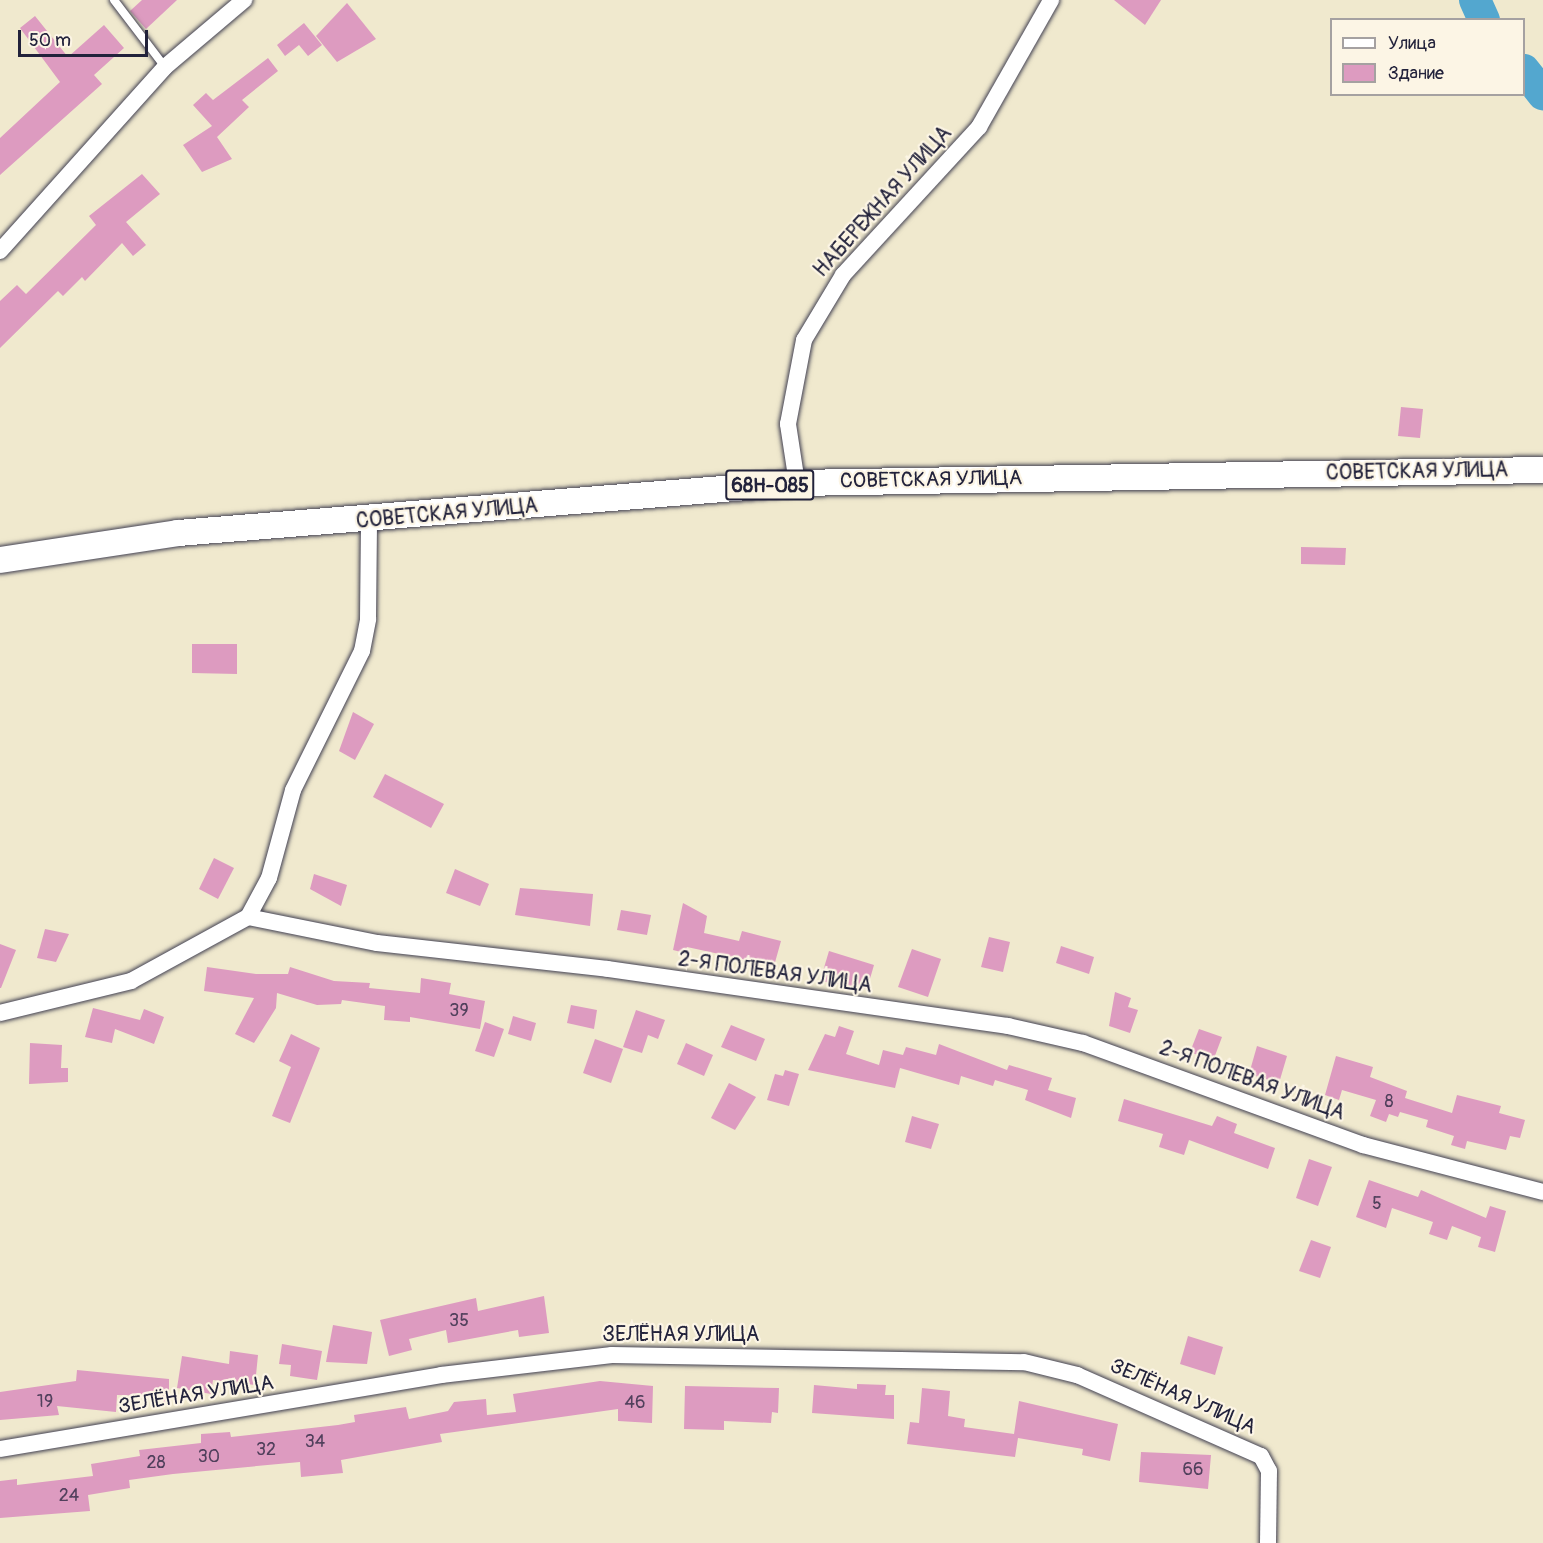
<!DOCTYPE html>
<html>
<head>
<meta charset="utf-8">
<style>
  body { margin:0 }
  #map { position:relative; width:1543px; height:1543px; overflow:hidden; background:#f0e9ce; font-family:Pangolin,sans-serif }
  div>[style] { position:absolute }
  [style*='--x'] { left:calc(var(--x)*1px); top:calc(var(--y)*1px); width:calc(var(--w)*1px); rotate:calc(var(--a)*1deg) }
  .river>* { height:32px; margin:-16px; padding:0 16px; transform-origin:16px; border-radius:16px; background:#53a7cf }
  .building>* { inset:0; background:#dd9bc0 }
  .roads { filter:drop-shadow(0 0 2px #414051) drop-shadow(0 0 2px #414051) }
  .service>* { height:8px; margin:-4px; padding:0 4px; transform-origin:4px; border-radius:4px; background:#fff }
  .minor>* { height:16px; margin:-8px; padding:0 8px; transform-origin:8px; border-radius:8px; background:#fff }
  .primary>* { height:26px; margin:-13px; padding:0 13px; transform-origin:13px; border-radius:13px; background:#fff }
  span { translate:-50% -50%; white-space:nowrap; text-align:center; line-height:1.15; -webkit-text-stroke:4.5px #fcf5e5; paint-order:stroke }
  .number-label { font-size:18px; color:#51405c }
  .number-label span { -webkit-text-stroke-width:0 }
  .shield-label span { padding:2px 4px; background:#fcf5e5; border:2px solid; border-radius:4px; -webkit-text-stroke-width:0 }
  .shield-label { font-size:20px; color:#22223b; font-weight:700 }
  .street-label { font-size:21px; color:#22223b }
  .legend { position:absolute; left:1330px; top:18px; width:195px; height:78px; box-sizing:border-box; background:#fcf5e5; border:2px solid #a5a1a1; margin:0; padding:8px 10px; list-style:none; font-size:18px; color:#22223b }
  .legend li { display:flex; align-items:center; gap:12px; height:30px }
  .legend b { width:30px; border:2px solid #a5a1a1 }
  .scale { position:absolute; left:18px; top:30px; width:130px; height:27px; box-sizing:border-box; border:3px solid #22223b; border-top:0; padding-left:8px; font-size:18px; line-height:21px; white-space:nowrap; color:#22223b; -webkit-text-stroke:4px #fcf5e5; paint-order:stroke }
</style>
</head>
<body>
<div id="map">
  <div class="river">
    <i style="--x:1475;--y:0;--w:22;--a:66"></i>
    <i style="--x:1524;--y:70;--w:31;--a:52"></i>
  </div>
  <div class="building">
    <i style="clip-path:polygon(142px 0,177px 0,146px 29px,130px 11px)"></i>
    <i style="clip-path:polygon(1114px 0,1161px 0,1145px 25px)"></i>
    <i style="clip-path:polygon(347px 3px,376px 39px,337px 62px,316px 36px)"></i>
    <i style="clip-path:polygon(35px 16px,68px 57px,104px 25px,124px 48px,94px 75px,102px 84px,0 175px,0 138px,60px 82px,20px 28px)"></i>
    <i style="clip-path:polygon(304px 23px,322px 45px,308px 56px,299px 45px,285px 56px,277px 45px)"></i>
    <i style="clip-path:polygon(268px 58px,278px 71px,242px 100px,249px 107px,217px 137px,232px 159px,202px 172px,183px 145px,212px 126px,193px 105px,206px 93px,213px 100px)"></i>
    <i style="clip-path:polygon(142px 174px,160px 194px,126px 222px,146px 245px,133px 256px,122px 243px,85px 281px,82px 277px,63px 296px,58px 291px,0 348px,0 301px,17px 285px,26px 294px,96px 225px,89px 216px)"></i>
    <i style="clip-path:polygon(1401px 407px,1423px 409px,1420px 438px,1398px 436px)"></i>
    <i style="clip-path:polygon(1301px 547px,1346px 548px,1345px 565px,1301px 564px)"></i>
    <i style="clip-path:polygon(192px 644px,237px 644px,237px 674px,192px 673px)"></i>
    <i style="clip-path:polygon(353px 712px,374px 724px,355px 760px,339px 751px)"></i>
    <i style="clip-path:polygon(385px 774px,444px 804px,431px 828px,373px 797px)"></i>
    <i style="clip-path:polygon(214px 858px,234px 868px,218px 899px,199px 889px)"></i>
    <i style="clip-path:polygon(455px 869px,489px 884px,480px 906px,446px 893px)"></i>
    <i style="clip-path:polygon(314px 874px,347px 885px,341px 906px,310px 889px)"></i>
    <i style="clip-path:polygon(520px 888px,593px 894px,590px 926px,515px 915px)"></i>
    <i style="clip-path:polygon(683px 903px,707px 916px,704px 933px,739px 941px,742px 931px,781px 941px,774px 966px,687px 947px,685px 953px,673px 950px)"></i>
    <i style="clip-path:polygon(621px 910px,651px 915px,647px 935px,617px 930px)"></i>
    <i style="clip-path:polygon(45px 929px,69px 934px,56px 962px,37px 958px)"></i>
    <i style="clip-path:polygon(989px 937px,1010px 942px,1003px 972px,981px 967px)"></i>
    <i style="clip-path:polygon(0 944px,16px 950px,1px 988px,0 988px)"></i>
    <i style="clip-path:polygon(1061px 946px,1094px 957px,1089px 974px,1056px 963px)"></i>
    <i style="clip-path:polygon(912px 949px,941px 959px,928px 997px,898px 987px)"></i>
    <i style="clip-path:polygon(829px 951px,874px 965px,867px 989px,820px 981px)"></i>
    <i style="clip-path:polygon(207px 967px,256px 974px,288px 974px,290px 967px,334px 981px,370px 983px,369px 988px,420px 993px,421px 978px,451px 983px,449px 994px,485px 1001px,480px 1029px,410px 1017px,410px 1022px,384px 1020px,385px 1006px,342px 1000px,341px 1004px,317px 1005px,277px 993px,276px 1008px,254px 1043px,235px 1034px,254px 998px,204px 991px)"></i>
    <i style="clip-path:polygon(1115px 992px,1131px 998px,1128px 1007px,1138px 1010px,1130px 1033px,1109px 1026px)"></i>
    <i style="clip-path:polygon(571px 1005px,597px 1010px,594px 1029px,567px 1023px)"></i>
    <i style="clip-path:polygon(93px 1008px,140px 1020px,144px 1009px,164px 1017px,154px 1044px,115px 1029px,112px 1043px,85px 1037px)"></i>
    <i style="clip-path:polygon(636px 1010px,665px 1020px,658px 1039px,648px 1035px,642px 1053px,623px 1047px)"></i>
    <i style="clip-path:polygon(513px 1016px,536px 1023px,531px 1041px,508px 1034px)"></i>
    <i style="clip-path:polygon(485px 1022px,504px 1029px,494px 1057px,475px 1051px)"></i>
    <i style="clip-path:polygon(731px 1025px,765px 1039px,756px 1061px,721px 1047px)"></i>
    <i style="clip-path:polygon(839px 1026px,854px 1031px,846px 1054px,879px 1065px,883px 1050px,903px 1055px,906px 1047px,936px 1055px,939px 1044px,1007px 1070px,1009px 1065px,1052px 1078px,1048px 1090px,1076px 1098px,1071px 1118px,1025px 1100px,1028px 1090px,995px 1080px,993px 1086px,961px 1076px,959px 1085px,900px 1068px,895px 1088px,808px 1070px,825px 1034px,835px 1037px)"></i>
    <i style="clip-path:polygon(1199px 1029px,1222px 1037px,1213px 1061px,1190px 1052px)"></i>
    <i style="clip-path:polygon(291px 1034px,320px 1048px,290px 1123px,272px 1116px,291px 1067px,279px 1061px)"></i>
    <i style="clip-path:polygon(595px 1039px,623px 1049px,611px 1083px,583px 1073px)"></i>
    <i style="clip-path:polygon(30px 1043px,62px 1045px,61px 1068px,68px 1068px,68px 1082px,29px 1084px)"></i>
    <i style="clip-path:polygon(686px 1043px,713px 1055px,704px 1076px,677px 1064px)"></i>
    <i style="clip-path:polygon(1257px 1046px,1287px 1056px,1279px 1083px,1249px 1074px)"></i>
    <i style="clip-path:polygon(1336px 1056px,1373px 1067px,1370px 1077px,1407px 1091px,1405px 1098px,1452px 1113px,1457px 1095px,1501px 1106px,1499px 1113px,1525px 1120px,1520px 1138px,1510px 1136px,1506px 1150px,1467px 1141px,1465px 1149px,1451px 1145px,1454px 1136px,1426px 1127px,1428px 1120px,1400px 1112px,1398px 1117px,1389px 1114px,1386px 1122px,1370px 1116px,1376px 1100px,1342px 1090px,1339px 1100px,1325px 1095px)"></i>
    <i style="clip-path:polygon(785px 1070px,799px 1074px,789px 1106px,767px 1100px,775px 1074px,783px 1076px)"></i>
    <i style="clip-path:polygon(729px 1083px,756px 1097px,735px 1130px,711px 1118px)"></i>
    <i style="clip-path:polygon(1124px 1099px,1212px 1126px,1217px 1116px,1237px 1124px,1234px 1133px,1275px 1148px,1268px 1169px,1189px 1140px,1184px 1155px,1159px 1147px,1163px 1134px,1118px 1121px)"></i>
    <i style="clip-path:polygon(912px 1116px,939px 1124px,931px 1149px,905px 1142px)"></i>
    <i style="clip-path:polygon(1309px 1159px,1332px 1167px,1318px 1206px,1296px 1198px)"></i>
    <i style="clip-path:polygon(1369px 1180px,1418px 1197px,1421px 1190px,1486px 1218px,1490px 1206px,1506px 1211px,1495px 1252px,1478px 1247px,1481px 1237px,1452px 1226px,1447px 1240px,1429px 1234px,1433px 1222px,1392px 1208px,1386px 1228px,1356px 1217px)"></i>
    <i style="clip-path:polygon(1311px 1240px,1331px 1247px,1320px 1278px,1299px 1271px)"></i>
    <i style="clip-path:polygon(544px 1296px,549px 1333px,519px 1337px,518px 1330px,448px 1343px,446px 1330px,409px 1339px,412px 1350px,389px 1356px,380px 1320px,476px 1298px,478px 1311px)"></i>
    <i style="clip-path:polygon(333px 1325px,372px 1332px,367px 1364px,326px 1362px)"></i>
    <i style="clip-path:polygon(1188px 1336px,1223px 1347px,1215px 1375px,1180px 1364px)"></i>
    <i style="clip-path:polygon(282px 1344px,322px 1351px,317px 1380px,290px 1376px,291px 1365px,279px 1364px)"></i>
    <i style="clip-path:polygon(230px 1351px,258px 1355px,255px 1385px,213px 1380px,211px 1394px,177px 1388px,182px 1356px,229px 1364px)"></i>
    <i style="clip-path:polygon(77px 1370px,169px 1379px,169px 1403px,156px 1402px,156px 1396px,117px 1395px,116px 1412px,57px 1406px,59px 1415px,0 1420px,0 1392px,76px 1381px)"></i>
    <i style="clip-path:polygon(600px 1381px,653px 1386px,652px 1423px,618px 1421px,618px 1409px,440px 1434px,442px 1442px,341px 1460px,343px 1473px,301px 1477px,300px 1462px,173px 1474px,129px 1480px,130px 1488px,88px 1495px,90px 1511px,0 1518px,0 1481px,17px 1479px,17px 1485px,93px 1476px,91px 1464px,140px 1456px,139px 1450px,201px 1443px,201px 1434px,230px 1432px,231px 1437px,338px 1425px,355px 1422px,354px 1415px,406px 1407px,409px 1419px,448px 1411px,454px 1402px,486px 1399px,487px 1415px,516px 1412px,513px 1394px)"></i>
    <i style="clip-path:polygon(857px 1384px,886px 1385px,885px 1395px,894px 1395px,894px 1419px,812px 1413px,814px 1385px,857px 1389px)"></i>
    <i style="clip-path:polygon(685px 1386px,779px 1388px,778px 1413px,772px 1412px,771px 1423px,724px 1421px,724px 1430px,684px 1429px)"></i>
    <i style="clip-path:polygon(922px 1388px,950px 1391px,948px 1416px,965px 1419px,964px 1427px,1014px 1434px,1019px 1401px,1118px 1424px,1110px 1461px,1082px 1455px,1083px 1449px,1018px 1438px,1015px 1457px,907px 1444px,910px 1422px,919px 1423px)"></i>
    <i style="clip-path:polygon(1141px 1452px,1211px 1455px,1208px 1489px,1139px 1482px)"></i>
  </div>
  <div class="roads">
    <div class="service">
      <i style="--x:114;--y:0;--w:84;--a:52.7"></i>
    </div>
    <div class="minor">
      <i style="--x:0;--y:251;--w:247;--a:-48.1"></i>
      <i style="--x:165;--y:67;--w:104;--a:-40.3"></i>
      <i style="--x:797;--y:483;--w:60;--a:-98.7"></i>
      <i style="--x:788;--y:424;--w:86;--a:-79.2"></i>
      <i style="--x:804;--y:340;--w:76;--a:-59"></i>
      <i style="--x:843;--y:275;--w:201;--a:-47.4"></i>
      <i style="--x:979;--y:127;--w:146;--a:-60.4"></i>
      <i style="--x:248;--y:917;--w:44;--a:-61.7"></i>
      <i style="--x:269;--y:878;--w:91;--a:-74.7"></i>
      <i style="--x:293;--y:790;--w:155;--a:-63.6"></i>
      <i style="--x:362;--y:651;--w:33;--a:-79"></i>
      <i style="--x:368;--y:619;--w:98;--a:-89.4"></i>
      <i style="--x:0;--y:1013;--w:135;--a:-13.7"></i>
      <i style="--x:131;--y:981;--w:133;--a:-28.7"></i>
      <i style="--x:248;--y:917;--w:132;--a:11.4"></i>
      <i style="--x:377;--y:943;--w:232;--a:6.4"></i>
      <i style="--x:608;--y:969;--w:404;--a:8.1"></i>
      <i style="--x:1008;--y:1026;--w:77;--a:12.8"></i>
      <i style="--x:1083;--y:1043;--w:298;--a:20"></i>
      <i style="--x:1363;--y:1145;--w:186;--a:14.6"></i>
      <i style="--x:0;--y:1449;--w:447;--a:-9.5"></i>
      <i style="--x:441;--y:1375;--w:172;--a:-6.7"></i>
      <i style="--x:612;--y:1355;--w:412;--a:1"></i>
      <i style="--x:1024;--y:1362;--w:55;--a:13.8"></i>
      <i style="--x:1077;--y:1375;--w:201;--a:23.8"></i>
      <i style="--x:1261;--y:1456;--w:17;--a:62"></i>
      <i style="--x:1269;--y:1471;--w:72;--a:90.8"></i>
    </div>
    <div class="primary">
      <i style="--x:0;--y:560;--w:180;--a:-8.6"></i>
      <i style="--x:178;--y:533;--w:621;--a:-4.62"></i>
      <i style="--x:797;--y:483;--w:746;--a:-1"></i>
    </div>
  </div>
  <div class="number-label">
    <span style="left:459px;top:1011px">39</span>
    <span style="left:1389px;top:1102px">8</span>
    <span style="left:1377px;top:1204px">5</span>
    <span style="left:459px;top:1321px">35</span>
    <span style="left:45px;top:1402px">19</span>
    <span style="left:635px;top:1403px">46</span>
    <span style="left:315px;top:1442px">34</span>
    <span style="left:266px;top:1450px">32</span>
    <span style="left:209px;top:1457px">30</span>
    <span style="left:156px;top:1463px">28</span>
    <span style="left:1193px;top:1470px">66</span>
    <span style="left:69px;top:1496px">24</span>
  </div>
  <div class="shield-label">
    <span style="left:770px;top:485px">68Н-085</span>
  </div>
  <div class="street-label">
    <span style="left:883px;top:202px;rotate:-48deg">НАБЕРЕЖНАЯ УЛИЦА</span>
    <span style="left:1417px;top:472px;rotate:-1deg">СОВЕТСКАЯ УЛИЦА</span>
    <span style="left:931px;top:480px;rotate:-1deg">СОВЕТСКАЯ УЛИЦА</span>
    <span style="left:447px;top:514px;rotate:-5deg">СОВЕТСКАЯ УЛИЦА</span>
    <span style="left:775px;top:973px;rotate:8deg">2-Я ПОЛЕВАЯ УЛИЦА</span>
    <span style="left:1252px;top:1081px;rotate:20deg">2-Я ПОЛЕВАЯ УЛИЦА</span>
    <span style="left:681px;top:1335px">ЗЕЛЁНАЯ УЛИЦА</span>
    <span style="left:196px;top:1395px;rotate:-9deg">ЗЕЛЁНАЯ УЛИЦА</span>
    <span style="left:1183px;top:1397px;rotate:24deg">ЗЕЛЁНАЯ УЛИЦА</span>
  </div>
  <ul class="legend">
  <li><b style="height:8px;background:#fff"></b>Улица</li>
  <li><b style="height:16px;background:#dd9bc0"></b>Здание</li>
  </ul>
  <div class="scale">50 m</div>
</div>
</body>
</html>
